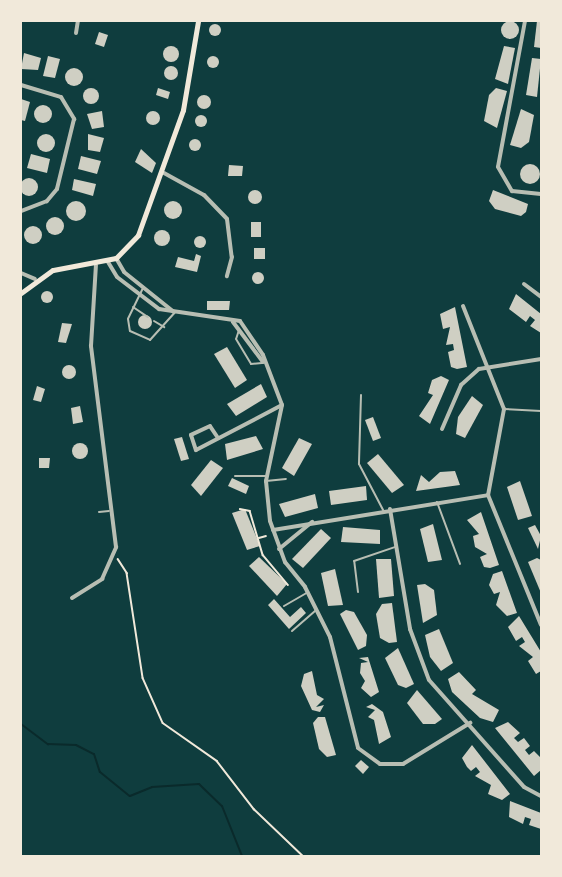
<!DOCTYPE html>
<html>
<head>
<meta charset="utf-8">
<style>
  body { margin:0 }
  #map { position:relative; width:562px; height:877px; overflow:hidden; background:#0f3d3e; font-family:"Golos Text",sans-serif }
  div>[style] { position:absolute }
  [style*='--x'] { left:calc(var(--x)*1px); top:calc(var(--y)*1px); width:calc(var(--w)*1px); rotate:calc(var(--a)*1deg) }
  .stream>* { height:2px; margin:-1px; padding:0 1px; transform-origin:1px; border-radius:1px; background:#0a2a2b }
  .building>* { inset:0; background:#cfcfc3 }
  .round { border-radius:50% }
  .path>* { height:1.5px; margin:-0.75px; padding:0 0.75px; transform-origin:0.75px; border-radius:0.75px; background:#f1e9da }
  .service>* { height:2px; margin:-1px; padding:0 1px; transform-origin:1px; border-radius:1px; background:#b8beb3 }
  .minor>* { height:4px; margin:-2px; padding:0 2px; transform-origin:2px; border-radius:2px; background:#b8beb3 }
  .secondary>* { height:5px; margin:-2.5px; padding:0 2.5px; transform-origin:2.5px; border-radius:2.5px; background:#f1e9da }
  span { translate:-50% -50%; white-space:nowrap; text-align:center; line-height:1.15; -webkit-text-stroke:5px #f1e9da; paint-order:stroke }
  .frame { position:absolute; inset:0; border:22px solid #f1e9da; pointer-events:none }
</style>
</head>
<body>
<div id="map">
  <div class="stream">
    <i style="--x:21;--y:724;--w:34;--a:37"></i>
    <i style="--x:48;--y:744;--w:28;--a:2"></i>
    <i style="--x:76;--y:745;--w:20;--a:27"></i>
    <i style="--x:94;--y:754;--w:19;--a:72"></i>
    <i style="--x:100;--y:772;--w:38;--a:39"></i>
    <i style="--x:130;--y:796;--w:24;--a:-22"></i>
    <i style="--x:152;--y:787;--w:47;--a:-3.7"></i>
    <i style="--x:199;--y:784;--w:32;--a:44"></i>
    <i style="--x:222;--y:806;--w:54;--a:68.2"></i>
  </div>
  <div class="building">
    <i style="clip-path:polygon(537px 21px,541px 21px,541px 48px,534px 47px)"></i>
    <i class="round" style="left:501px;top:21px;width:18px;height:18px"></i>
    <i class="round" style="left:209px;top:24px;width:12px;height:12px"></i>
    <i style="clip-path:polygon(99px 32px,108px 35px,104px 47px,95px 44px)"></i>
    <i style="clip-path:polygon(504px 46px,515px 48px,508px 84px,495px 79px)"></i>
    <i class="round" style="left:163px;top:46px;width:16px;height:16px"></i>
    <i style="clip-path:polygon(24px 53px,41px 58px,38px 70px,21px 69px)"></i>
    <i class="round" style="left:207px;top:56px;width:12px;height:12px"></i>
    <i style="clip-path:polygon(48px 56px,60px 59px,55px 78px,43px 76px)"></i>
    <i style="clip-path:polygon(532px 58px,541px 59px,537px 97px,526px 95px)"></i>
    <i class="round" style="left:164px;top:66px;width:14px;height:14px"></i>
    <i class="round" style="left:65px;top:68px;width:18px;height:18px"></i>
    <i class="round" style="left:83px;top:88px;width:16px;height:16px"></i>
    <i style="clip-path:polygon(158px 88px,170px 92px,168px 99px,156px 95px)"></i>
    <i style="clip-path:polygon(496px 88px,507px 91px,497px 128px,484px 121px,489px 95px)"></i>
    <i class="round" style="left:197px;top:95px;width:14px;height:14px"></i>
    <i style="clip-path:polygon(21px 99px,30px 102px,25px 121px,21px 120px)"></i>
    <i class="round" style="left:34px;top:105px;width:18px;height:18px"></i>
    <i style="clip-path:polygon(521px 109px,534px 115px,529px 142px,521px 148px,510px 145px)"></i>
    <i style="clip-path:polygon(102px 111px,104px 127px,92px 129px,87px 114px)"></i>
    <i class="round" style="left:146px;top:111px;width:14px;height:14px"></i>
    <i class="round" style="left:195px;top:115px;width:12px;height:12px"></i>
    <i class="round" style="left:37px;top:134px;width:18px;height:18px"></i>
    <i style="clip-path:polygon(88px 134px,104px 138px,100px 152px,88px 150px)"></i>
    <i class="round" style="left:189px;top:139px;width:12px;height:12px"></i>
    <i style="clip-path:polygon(141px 149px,156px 163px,152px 173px,135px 162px)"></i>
    <i style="clip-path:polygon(31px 154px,50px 159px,47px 173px,27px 168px)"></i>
    <i style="clip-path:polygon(81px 156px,101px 161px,97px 174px,78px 169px)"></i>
    <i class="round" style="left:520px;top:164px;width:20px;height:20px"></i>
    <i style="clip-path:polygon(229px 165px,243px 166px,242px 176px,228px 176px)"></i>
    <i class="round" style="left:20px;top:178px;width:18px;height:18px"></i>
    <i style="clip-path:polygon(74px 179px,96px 184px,93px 196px,72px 190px)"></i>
    <i style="clip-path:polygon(493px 190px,528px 204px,526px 212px,521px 216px,495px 209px,489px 201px)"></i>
    <i class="round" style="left:248px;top:190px;width:14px;height:14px"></i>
    <i class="round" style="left:164px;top:201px;width:18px;height:18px"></i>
    <i class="round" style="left:66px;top:201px;width:20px;height:20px"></i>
    <i class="round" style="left:46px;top:217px;width:18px;height:18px"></i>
    <i style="clip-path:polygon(251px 222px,261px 222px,261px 237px,251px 237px)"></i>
    <i class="round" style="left:24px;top:226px;width:18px;height:18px"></i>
    <i class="round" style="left:154px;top:230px;width:16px;height:16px"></i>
    <i class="round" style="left:194px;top:236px;width:12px;height:12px"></i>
    <i style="clip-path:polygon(254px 248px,265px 248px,265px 259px,254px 259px)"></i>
    <i style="clip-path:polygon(196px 254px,201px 256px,197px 272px,175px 267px,178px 257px,194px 261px)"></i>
    <i class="round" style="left:252px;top:272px;width:12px;height:12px"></i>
    <i class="round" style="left:41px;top:291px;width:12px;height:12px"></i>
    <i style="clip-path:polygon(516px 294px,541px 314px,541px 333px,530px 326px,535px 320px,530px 316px,526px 322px,509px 309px)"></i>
    <i style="clip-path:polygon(207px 301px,230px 301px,229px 310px,207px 310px)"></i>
    <i style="clip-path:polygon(455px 307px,467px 367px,457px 369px,451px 367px,448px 352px,454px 350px,453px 344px,446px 345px,450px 327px,443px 329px,440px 314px)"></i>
    <i class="round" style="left:138px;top:315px;width:14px;height:14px"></i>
    <i style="clip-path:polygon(62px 323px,72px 324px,66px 343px,58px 342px)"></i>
    <i style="clip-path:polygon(227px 347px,247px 380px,235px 388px,214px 354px)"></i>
    <i class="round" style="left:62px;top:365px;width:14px;height:14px"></i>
    <i style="clip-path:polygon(441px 376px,449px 380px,430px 424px,419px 416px,433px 395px,428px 393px,432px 380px)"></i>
    <i style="clip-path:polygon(261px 384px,267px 397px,236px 416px,227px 404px)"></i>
    <i style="clip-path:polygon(37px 386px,45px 389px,41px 402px,33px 400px)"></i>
    <i style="clip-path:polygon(472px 396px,483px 405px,465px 438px,456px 434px,458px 417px)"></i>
    <i style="clip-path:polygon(80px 406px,83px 422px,73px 424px,71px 408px)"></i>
    <i style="clip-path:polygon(373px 417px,381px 438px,373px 441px,365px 420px)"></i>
    <i style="clip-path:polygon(256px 436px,263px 449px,227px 460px,225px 444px)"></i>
    <i style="clip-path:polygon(182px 437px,189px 459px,181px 461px,174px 439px)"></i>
    <i style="clip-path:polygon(299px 438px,312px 444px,294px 476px,282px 468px)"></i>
    <i class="round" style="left:72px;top:443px;width:16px;height:16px"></i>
    <i style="clip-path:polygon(378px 454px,404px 485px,392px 493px,367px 463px)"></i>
    <i style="clip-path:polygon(39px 458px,50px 458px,49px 468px,39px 468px)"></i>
    <i style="clip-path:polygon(211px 460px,223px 468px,201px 496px,191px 485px)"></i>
    <i style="clip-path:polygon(455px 471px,460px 485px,416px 491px,421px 475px,429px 482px,440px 472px)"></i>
    <i style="clip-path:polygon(232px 478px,249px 486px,246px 494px,228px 486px)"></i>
    <i style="clip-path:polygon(520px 481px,532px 516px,518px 520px,507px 487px)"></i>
    <i style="clip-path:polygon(366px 486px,367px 500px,331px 505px,329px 491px)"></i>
    <i style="clip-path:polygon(315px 494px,318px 508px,285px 517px,279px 504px)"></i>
    <i style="clip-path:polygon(245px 509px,260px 546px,247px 550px,232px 513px)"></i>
    <i style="clip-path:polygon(481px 512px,499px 565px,490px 568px,484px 567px,480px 557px,487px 554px,475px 547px,473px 536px,479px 534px,467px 520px)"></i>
    <i style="clip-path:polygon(433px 524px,442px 560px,428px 562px,420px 529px)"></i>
    <i style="clip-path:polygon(535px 525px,541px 536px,538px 549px,528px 528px)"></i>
    <i style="clip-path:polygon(343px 527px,380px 530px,380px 544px,341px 542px)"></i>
    <i style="clip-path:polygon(321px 529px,331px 538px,303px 568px,292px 559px)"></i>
    <i style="clip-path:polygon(259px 557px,287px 584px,277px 596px,249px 566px)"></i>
    <i style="clip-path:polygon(537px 558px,541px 560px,541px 593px,528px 562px)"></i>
    <i style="clip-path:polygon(376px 559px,391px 559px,394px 596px,379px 598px)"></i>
    <i style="clip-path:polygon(335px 569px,343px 605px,328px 606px,321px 573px)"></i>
    <i style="clip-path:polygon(502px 571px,517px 613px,507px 616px,496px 605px,500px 592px,494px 594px,489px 585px,493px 574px)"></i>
    <i style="clip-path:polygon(425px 584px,434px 590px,437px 615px,423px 623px,417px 585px)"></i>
    <i style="clip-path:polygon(274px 599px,290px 617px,301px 607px,306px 613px,289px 629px,268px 605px)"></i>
    <i style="clip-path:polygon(392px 603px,397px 642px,389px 643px,380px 638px,376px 614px,382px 604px)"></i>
    <i style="clip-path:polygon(346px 610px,354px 612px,367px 635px,366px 646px,358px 650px,340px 614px)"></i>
    <i style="clip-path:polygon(519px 616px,541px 652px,541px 671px,536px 674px,528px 661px,533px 657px,519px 646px,525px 642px,522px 637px,516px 641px,508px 627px)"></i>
    <i style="clip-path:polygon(439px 629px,453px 663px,441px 671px,430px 657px,425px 635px)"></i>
    <i style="clip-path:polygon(398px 648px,414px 684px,406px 688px,398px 685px,385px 658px)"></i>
    <i style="clip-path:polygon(368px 657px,379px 692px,371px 697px,361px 688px,365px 681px,360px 673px,361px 663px,368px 662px,359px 658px)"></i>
    <i style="clip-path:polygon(312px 671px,317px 695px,324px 699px,316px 707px,324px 705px,320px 712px,312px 710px,301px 686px,304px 674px)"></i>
    <i style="clip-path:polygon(459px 672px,476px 690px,472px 694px,499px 710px,493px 722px,480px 718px,452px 692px,448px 679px)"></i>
    <i style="clip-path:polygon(417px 690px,442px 719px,435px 724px,423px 724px,407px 703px)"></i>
    <i style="clip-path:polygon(372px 704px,383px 712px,391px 737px,379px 744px,374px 720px,368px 717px,375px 710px,366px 707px)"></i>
    <i style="clip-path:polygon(318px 717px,325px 717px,336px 755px,327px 757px,319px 749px,313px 723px)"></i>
    <i style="clip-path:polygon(508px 722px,520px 733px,514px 738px,518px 742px,524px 738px,530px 746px,525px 750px,529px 755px,534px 751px,541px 758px,541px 770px,534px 776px,495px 728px)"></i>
    <i style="clip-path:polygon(472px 745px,510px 794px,502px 800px,488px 794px,491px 785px,475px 776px,480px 772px,476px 767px,471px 771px,467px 767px,462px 758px)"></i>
    <i style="clip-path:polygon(361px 760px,369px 767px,363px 774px,355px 766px)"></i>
    <i style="clip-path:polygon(510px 801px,541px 813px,541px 829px,529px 825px,531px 819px,525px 817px,523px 824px,509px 817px)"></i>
  </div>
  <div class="path">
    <i style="--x:240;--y:509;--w:10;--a:11"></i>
    <i style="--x:250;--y:511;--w:46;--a:73.5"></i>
    <i style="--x:263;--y:555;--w:39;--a:50"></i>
    <i style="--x:259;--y:538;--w:7;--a:-16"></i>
    <i style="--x:118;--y:559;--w:17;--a:57"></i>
    <i style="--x:127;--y:573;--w:106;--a:81.3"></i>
    <i style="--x:143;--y:678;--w:49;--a:66"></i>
    <i style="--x:163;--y:723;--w:66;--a:35.1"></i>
    <i style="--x:217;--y:761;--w:61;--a:52.4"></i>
    <i style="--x:254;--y:809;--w:68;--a:43.8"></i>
  </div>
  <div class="service">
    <i style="--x:143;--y:288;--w:34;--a:116"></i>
    <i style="--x:128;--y:319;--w:12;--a:81"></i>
    <i style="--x:130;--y:331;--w:22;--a:24"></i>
    <i style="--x:150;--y:340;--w:36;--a:-48"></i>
    <i style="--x:133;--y:307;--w:18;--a:34"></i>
    <i style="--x:154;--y:321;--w:12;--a:31"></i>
    <i style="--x:239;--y:330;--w:9;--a:108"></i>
    <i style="--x:236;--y:339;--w:29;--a:59"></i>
    <i style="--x:251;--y:364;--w:11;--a:-5"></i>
    <i style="--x:361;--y:395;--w:69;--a:91.7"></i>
    <i style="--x:359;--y:464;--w:52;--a:62.4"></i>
    <i style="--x:504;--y:409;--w:37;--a:3"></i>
    <i style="--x:235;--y:476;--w:32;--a:0"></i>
    <i style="--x:266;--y:481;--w:20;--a:-6"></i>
    <i style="--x:437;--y:502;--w:66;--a:69.6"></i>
    <i style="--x:99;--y:512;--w:10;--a:-6"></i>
    <i style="--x:358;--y:592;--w:31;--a:-97"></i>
    <i style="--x:354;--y:561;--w:43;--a:-18.9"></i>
    <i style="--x:284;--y:606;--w:28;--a:-30"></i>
    <i style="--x:292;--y:631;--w:32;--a:-41"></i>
  </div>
  <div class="minor">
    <i style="--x:525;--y:21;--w:148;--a:100.5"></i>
    <i style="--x:498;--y:167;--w:28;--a:60"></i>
    <i style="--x:512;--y:191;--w:29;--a:6"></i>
    <i style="--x:76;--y:33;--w:12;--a:-81"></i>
    <i style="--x:21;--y:85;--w:42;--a:16.7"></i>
    <i style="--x:61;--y:97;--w:26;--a:59"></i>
    <i style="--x:74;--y:119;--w:72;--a:103.7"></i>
    <i style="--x:57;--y:189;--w:16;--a:130"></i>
    <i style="--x:47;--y:201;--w:28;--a:159"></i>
    <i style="--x:164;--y:173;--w:46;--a:28.8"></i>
    <i style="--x:204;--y:195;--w:33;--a:46"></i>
    <i style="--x:227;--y:219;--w:38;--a:83"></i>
    <i style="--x:232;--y:257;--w:20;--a:105"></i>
    <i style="--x:116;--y:258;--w:16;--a:60"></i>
    <i style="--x:124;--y:272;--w:64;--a:38.7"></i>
    <i style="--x:108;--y:262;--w:17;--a:59"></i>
    <i style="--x:117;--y:277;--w:53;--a:37.3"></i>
    <i style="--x:159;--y:309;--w:82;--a:8.4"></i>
    <i style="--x:240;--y:321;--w:41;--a:55.9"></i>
    <i style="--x:263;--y:355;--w:53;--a:69.2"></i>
    <i style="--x:282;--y:405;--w:78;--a:101.9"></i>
    <i style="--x:266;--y:481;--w:40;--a:84.3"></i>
    <i style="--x:270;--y:521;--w:44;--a:69.9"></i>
    <i style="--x:285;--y:562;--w:32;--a:51"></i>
    <i style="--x:305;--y:587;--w:56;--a:63.4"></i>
    <i style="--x:330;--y:637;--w:114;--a:75.8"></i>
    <i style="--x:358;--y:748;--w:27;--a:36"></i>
    <i style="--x:380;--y:764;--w:23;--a:0"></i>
    <i style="--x:403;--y:764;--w:79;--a:-31.5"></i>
    <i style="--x:21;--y:273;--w:15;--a:23"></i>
    <i style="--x:524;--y:284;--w:21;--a:37"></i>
    <i style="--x:463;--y:306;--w:111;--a:68.3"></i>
    <i style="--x:504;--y:409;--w:87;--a:100.5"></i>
    <i style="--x:488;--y:495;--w:140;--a:67.8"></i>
    <i style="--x:233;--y:322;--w:50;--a:53.1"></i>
    <i style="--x:442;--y:429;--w:48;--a:-66.6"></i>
    <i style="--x:461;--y:385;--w:24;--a:-42"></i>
    <i style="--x:479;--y:369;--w:63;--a:-9.2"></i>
    <i style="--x:218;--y:438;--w:14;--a:-124"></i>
    <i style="--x:210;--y:426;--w:21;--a:155"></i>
    <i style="--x:191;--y:435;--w:16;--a:72"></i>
    <i style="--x:196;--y:450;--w:97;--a:-27.6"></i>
    <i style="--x:390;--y:509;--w:122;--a:80.5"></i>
    <i style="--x:410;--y:629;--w:54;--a:69.6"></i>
    <i style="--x:429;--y:680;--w:143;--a:48.4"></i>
    <i style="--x:524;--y:787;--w:19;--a:28"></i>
    <i style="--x:273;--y:530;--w:218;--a:-9.2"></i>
    <i style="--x:279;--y:549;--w:43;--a:-39.3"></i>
    <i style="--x:72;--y:598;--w:36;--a:-32"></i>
    <i style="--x:102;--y:579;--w:35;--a:-66"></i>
    <i style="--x:116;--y:547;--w:203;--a:-97.1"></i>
    <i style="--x:91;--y:346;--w:81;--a:-86.5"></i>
  </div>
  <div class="secondary">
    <i style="--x:21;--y:293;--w:39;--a:-36"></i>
    <i style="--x:53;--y:270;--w:64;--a:-10.8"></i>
    <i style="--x:116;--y:258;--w:32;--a:-46"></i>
    <i style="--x:138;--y:235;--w:133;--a:-70.2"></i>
    <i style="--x:183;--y:110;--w:90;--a:-80.4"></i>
  </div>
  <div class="frame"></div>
</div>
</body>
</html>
